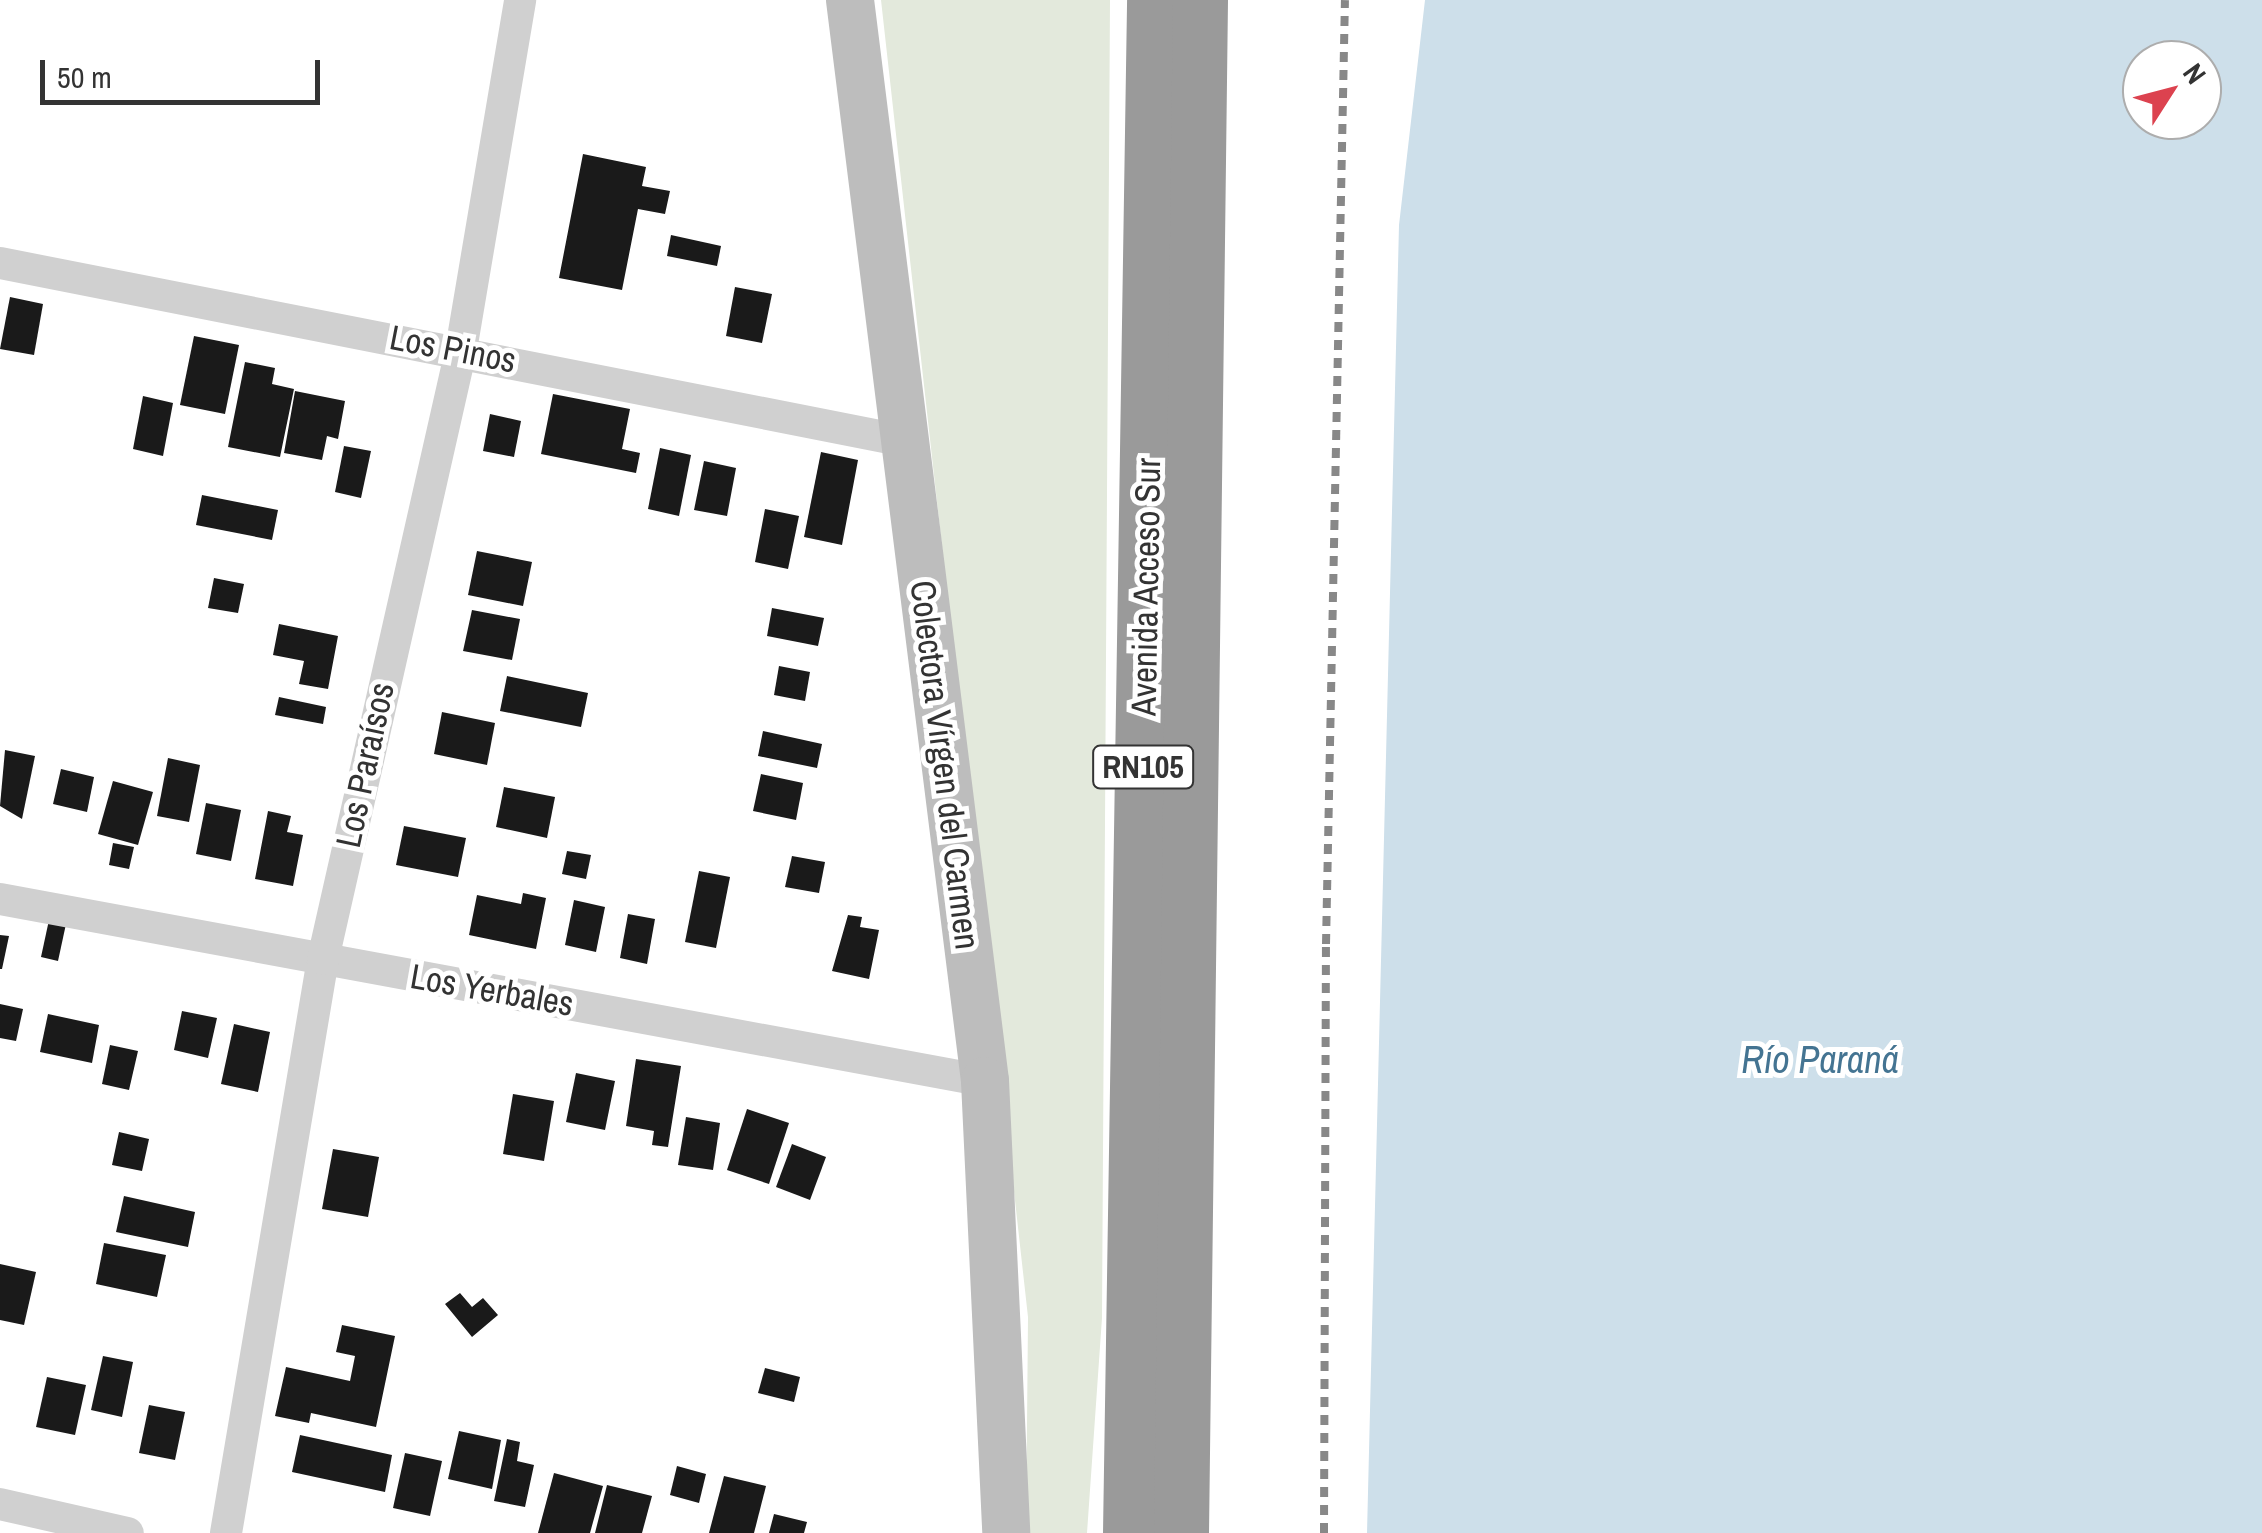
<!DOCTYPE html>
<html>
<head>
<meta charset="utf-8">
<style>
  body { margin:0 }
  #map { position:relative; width:2262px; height:1533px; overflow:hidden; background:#fff; font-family:"Archivo Narrow",sans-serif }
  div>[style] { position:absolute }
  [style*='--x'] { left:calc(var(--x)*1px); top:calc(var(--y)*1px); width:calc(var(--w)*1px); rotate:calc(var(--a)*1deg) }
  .green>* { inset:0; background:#e3e9dc }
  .water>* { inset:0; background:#cddfea }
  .building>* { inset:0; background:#1a1a1a }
  .street>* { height:32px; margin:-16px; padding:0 16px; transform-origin:16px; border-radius:16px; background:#d0d0d0 }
  .secondary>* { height:48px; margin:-24px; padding:0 24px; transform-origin:24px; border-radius:24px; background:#bdbdbd }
  .highway>* { height:55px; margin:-27.5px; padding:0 27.5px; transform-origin:27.5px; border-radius:27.5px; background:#9a9a9a }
  .rail>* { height:8px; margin-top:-4px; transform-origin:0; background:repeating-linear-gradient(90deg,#888 0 10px,transparent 0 18px) }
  span { translate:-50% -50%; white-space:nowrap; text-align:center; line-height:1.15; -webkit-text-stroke:10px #fff; paint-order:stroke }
  .shield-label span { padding:2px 8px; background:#fff; border:2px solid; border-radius:8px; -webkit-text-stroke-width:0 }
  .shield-label { font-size:32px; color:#333; font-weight:700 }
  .street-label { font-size:35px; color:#333 }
  .water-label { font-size:38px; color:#447492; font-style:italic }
  .north { position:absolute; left:2122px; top:40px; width:100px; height:100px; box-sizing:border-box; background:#fff; border:2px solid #adadad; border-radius:50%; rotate:54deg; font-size:28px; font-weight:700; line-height:40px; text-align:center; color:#333 }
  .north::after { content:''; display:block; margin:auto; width:35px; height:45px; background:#dc424f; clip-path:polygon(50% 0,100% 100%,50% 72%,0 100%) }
  .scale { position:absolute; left:40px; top:60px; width:280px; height:45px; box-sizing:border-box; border:5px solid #333; border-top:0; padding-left:12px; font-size:30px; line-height:35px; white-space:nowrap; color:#333; -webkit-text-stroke:8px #fff; paint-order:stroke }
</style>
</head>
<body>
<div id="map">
  <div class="green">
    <i style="clip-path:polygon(881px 0,1110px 0,1102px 1318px,1087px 1533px,1026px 1533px,1028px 1317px)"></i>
  </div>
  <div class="water">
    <i style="clip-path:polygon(evenodd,1425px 0,2262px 0,2262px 1533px,1367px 1533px,1399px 225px,1425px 0,2142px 60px,2202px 60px,2202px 120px,2142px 120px,2142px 60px)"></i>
  </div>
  <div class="building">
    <i style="clip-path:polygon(583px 154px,646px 167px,642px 186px,670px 191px,665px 214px,638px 209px,622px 290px,559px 278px)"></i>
    <i style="clip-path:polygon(671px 235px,721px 246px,717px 266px,667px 256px)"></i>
    <i style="clip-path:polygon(735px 287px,772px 294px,762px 343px,726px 336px)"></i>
    <i style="clip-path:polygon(10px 297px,43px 304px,34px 355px,0 349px)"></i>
    <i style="clip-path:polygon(194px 336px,239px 345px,225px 414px,180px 405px)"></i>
    <i style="clip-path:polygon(245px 362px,275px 368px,272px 384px,294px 389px,280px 457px,228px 447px)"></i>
    <i style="clip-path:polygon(295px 391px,345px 401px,338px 439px,327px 436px,322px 460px,284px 453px)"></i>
    <i style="clip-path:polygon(553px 394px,630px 409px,622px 449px,640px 453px,636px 473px,541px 454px)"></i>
    <i style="clip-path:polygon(143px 396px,173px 403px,163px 456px,133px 449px)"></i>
    <i style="clip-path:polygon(490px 414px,521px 421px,514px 457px,483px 451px)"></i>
    <i style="clip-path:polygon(344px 446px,371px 451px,361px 498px,335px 492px)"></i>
    <i style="clip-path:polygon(660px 448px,691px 455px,679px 516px,648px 509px)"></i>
    <i style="clip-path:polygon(821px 452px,858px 460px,842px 545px,804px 537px)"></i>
    <i style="clip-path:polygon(704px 461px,736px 468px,727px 516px,694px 510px)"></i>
    <i style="clip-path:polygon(202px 495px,278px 510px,272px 540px,196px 525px)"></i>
    <i style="clip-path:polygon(765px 509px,799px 516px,788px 569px,755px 562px)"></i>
    <i style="clip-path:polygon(477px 551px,532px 562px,523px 606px,468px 595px)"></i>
    <i style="clip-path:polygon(214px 578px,244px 584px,238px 613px,208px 608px)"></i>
    <i style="clip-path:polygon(772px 608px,824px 618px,818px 646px,767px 636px)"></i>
    <i style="clip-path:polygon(472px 610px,520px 619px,512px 660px,463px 651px)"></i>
    <i style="clip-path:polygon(279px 624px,338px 636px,328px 689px,299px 684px,304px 661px,273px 655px)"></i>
    <i style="clip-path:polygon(779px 666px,810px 672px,805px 701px,774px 695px)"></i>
    <i style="clip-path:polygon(507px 676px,588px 693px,581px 727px,500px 711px)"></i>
    <i style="clip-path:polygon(279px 697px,326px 707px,323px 724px,275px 715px)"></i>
    <i style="clip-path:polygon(442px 712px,495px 723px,487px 765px,434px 754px)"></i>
    <i style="clip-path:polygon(763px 731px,822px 744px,817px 768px,758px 756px)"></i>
    <i style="clip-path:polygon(5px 750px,35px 756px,22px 819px,0 806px)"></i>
    <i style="clip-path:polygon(168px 758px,200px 765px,189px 822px,157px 816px)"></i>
    <i style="clip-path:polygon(61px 769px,94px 777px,87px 812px,53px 804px)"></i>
    <i style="clip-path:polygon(761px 774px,803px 783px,796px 820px,753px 811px)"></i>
    <i style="clip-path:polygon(113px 781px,153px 792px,138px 845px,98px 834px)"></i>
    <i style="clip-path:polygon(504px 787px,555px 797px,547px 838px,496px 827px)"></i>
    <i style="clip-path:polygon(206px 803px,241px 810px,231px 861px,196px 854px)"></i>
    <i style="clip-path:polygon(268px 811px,291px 816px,287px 832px,303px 835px,293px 886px,255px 879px)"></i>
    <i style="clip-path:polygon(404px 826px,466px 838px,458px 877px,396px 865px)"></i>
    <i style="clip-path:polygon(113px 843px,134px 847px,129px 869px,109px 865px)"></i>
    <i style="clip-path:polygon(567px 851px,591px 855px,586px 879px,562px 874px)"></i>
    <i style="clip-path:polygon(792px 856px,825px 862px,819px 893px,785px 887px)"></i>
    <i style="clip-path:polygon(699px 871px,730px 877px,716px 948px,685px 942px)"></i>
    <i style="clip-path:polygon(523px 893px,546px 898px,536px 949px,469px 935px,477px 895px,521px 904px)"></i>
    <i style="clip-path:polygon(574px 900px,605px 907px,596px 952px,565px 945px)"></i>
    <i style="clip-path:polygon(628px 914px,655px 919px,647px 964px,620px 958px)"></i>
    <i style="clip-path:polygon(848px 915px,862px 917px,860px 927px,879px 930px,869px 979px,832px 971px)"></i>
    <i style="clip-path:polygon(49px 920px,66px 924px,58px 961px,41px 957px)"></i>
    <i style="clip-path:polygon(0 935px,9px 936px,2px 969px,0 969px)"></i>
    <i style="clip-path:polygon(0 1004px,23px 1009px,16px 1041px,0 1038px)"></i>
    <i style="clip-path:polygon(182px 1011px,217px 1018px,208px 1058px,174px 1050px)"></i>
    <i style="clip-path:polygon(48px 1014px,99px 1025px,92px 1063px,40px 1052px)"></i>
    <i style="clip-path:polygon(234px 1024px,270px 1032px,258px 1092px,221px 1084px)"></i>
    <i style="clip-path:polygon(110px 1045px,138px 1051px,129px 1090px,102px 1084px)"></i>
    <i style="clip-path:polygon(636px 1059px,681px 1066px,668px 1147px,652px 1145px,654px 1131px,626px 1126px)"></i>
    <i style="clip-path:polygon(576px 1073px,615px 1081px,605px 1130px,566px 1122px)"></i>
    <i style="clip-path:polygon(513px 1094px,554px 1101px,544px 1161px,503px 1154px)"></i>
    <i style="clip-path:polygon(747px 1109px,789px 1123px,769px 1184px,727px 1170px)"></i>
    <i style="clip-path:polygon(686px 1117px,720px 1123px,713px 1170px,678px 1165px)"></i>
    <i style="clip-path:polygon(119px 1132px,149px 1139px,142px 1171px,112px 1165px)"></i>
    <i style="clip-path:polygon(792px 1144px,826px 1157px,810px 1200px,776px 1187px)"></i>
    <i style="clip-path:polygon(333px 1149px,379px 1157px,368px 1217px,322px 1209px)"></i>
    <i style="clip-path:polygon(124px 1196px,195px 1212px,188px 1247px,116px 1232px)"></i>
    <i style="clip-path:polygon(104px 1243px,166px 1255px,157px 1297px,96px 1284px)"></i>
    <i style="clip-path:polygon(0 1264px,36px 1272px,24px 1325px,0 1320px)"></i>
    <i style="clip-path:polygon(460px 1293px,472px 1307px,483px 1298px,498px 1315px,472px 1337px,445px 1304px)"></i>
    <i style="clip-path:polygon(342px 1325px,395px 1336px,376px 1427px,311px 1413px,309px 1423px,275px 1416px,286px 1367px,350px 1381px,355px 1356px,336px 1352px)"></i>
    <i style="clip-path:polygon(103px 1356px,133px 1362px,122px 1417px,91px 1410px)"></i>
    <i style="clip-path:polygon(765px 1368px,800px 1377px,794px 1402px,758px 1393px)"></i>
    <i style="clip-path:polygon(47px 1377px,86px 1385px,75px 1435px,36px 1427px)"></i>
    <i style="clip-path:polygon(149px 1405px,185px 1412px,175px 1460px,139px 1453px)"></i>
    <i style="clip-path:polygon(459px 1431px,501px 1440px,492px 1489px,448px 1479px)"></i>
    <i style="clip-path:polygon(300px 1435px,392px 1455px,385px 1492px,292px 1472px)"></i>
    <i style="clip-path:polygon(507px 1439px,520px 1442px,517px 1461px,534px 1465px,525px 1507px,494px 1501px)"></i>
    <i style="clip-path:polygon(405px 1453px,442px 1461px,430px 1516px,393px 1508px)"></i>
    <i style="clip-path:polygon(677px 1466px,706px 1474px,699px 1503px,670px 1495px)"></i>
    <i style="clip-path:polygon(554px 1473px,603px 1486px,590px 1533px,538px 1533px)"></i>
    <i style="clip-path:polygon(724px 1476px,766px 1486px,754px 1533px,709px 1533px)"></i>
    <i style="clip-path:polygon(607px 1485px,652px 1496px,642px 1533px,595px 1533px)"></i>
    <i style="clip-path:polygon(774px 1514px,807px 1522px,804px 1533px,769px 1533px)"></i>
  </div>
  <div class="street">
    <i style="--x:0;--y:263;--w:922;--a:11.13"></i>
    <i style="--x:0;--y:899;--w:1002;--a:10.47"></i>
    <i style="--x:0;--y:1504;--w:131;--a:12.8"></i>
    <i style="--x:226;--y:1533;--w:582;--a:-80.41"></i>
    <i style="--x:323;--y:959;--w:624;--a:-77.23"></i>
    <i style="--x:461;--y:350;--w:355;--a:-80.4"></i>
  </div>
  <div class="secondary">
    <i style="--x:850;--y:0;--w:1089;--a:82.88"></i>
    <i style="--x:985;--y:1081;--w:452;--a:87.3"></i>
  </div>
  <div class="highway">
    <i style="--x:1130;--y:1533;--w:1533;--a:-89.1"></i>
    <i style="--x:1181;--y:1533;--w:1533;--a:-89.29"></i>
  </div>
  <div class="rail">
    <i style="--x:1324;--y:1533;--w:589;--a:-89.81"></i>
    <i style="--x:1326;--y:944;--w:944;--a:-88.85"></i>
  </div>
  <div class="shield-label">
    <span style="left:1143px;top:767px">RN105</span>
  </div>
  <div class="street-label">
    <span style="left:453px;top:349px;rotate:11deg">Los Pinos</span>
    <span style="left:1146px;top:587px;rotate:-89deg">Avenida Acceso Sur</span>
    <span style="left:365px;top:765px;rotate:-78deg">Los Paraísos</span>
    <span style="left:945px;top:765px;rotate:83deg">Colectora Vírgen del Carmen</span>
    <span style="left:492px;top:990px;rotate:10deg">Los Yerbales</span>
  </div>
  <div class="water-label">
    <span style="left:1820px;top:1060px">Río Paraná</span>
  </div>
  <div class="north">N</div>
  <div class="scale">50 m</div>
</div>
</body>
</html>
